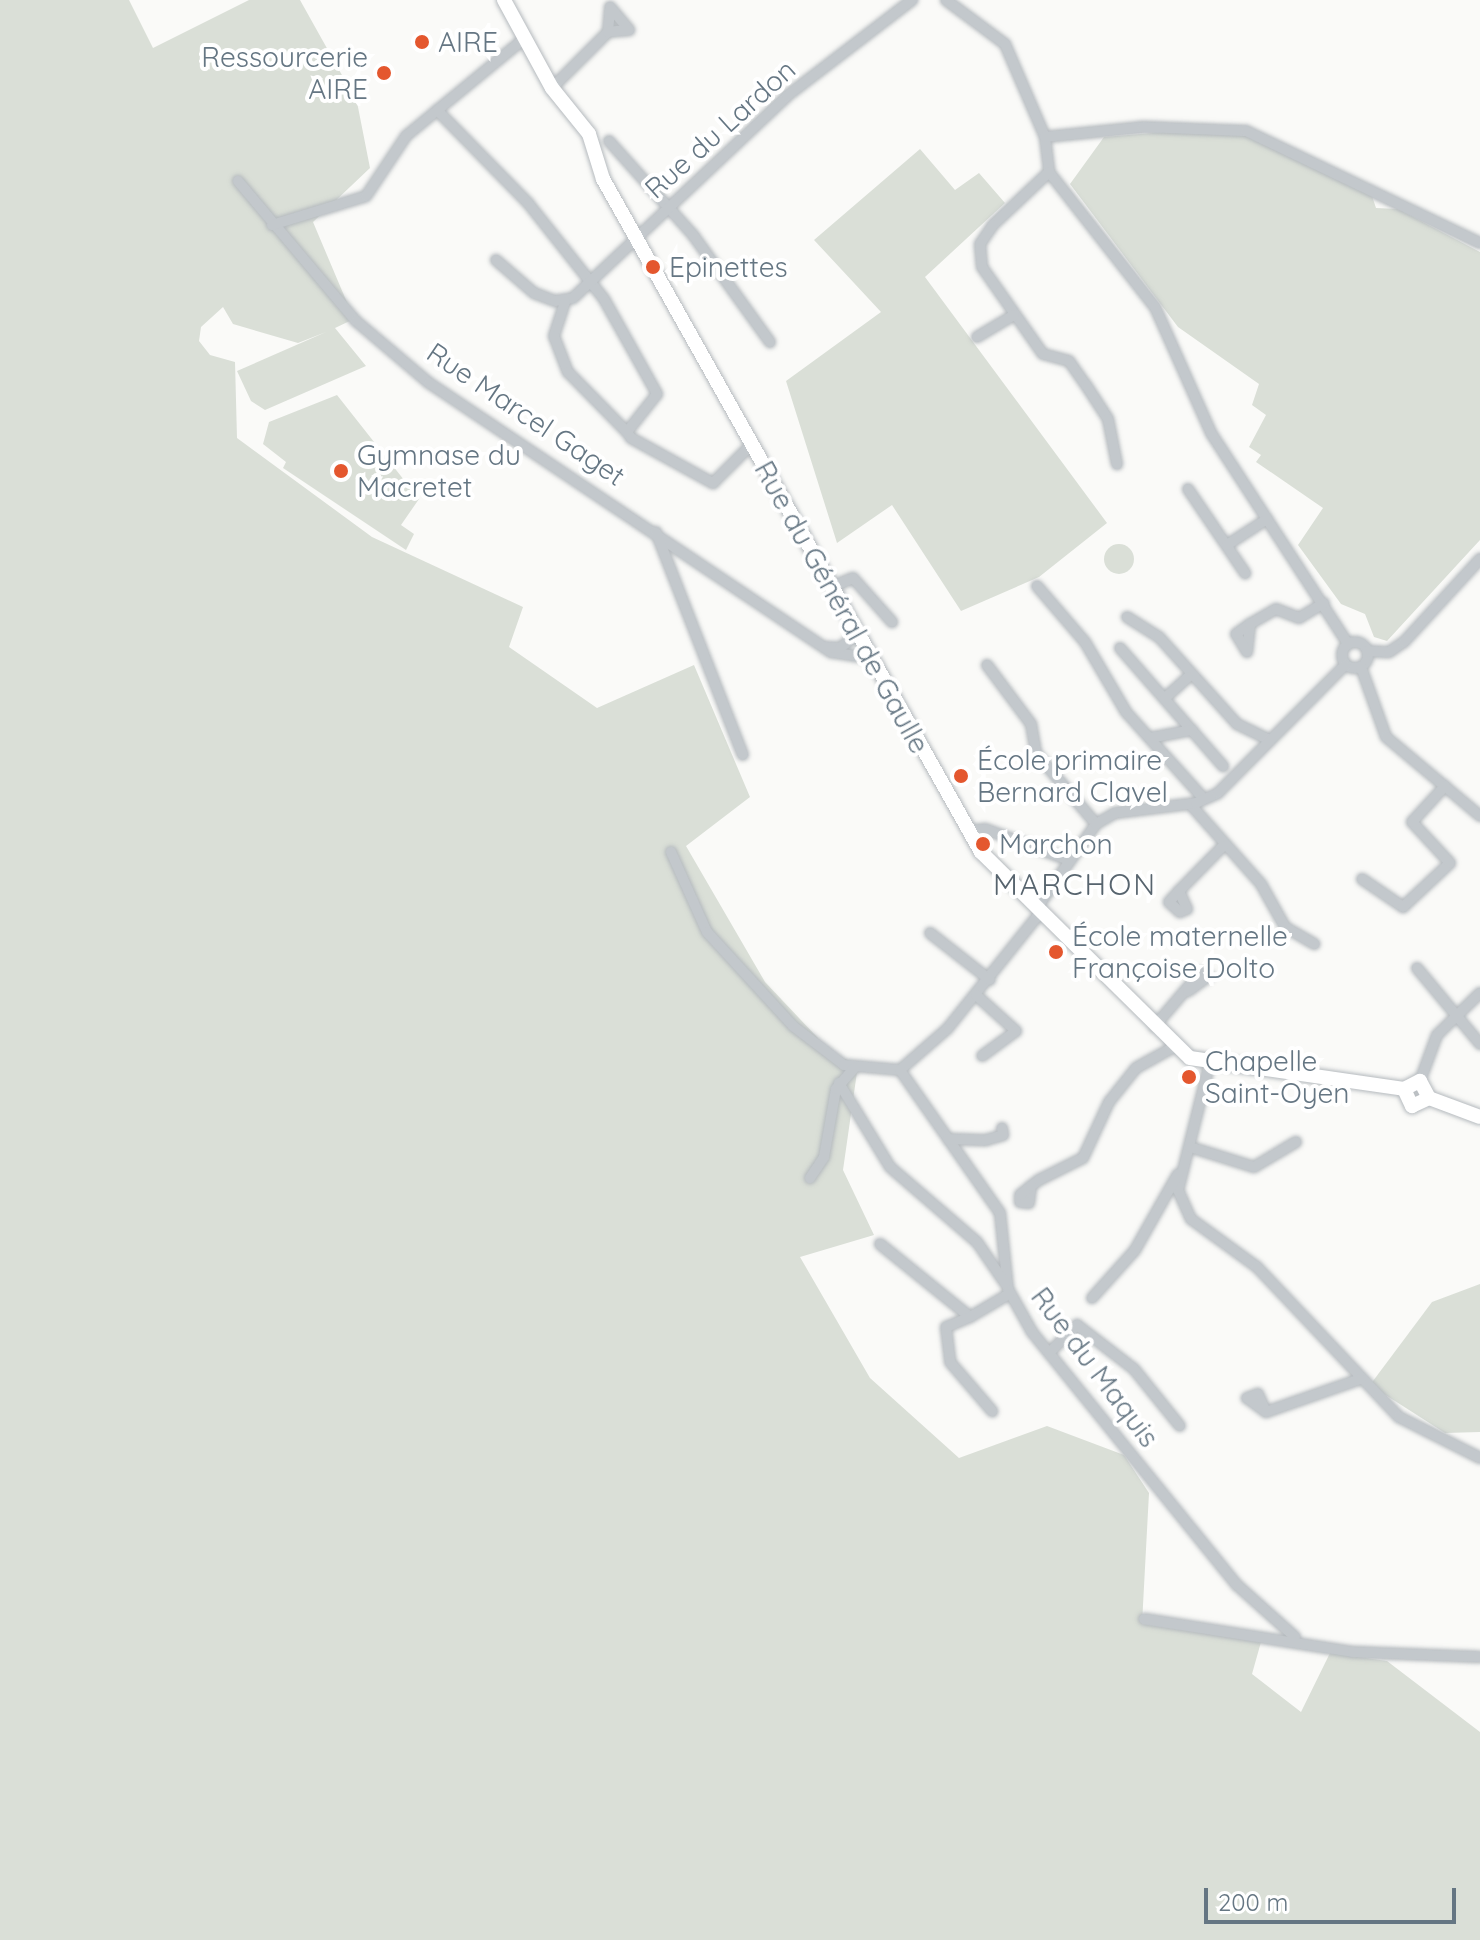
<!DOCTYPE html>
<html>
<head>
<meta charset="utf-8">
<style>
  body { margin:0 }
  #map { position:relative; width:1480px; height:1940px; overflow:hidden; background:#fafaf8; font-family:Quicksand,sans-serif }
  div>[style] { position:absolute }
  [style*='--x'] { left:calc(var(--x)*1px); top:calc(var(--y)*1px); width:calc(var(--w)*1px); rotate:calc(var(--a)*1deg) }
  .green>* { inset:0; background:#dadfd7 }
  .round { border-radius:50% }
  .roads { filter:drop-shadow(0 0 2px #b5babe) drop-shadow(0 0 2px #b5babe) }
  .minor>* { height:10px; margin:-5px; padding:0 5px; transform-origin:5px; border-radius:5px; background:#c3c8cc }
  .minor>.ring { margin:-5px; padding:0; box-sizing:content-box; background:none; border:10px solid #c3c8cc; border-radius:50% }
  .major>* { height:14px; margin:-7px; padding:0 7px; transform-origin:7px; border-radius:7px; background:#fff }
  .dots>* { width:22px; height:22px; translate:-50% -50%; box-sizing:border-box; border:4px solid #fff; border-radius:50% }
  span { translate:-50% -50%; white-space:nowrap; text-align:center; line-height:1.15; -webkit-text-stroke:8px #fff; paint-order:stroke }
  .poi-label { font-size:28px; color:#657683 }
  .left { translate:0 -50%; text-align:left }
  .right { translate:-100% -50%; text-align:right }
  .street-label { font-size:28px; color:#657683 }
  .neighbourhood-label { font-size:30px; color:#57646e; letter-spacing:2px }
  .scale { position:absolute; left:1204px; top:1888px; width:252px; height:36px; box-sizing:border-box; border:4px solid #657683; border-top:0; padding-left:10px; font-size:24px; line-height:28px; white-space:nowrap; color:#657683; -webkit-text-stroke:6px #fff; paint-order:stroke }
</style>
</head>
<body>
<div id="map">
  <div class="green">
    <i style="clip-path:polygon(0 0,129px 0,153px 48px,249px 0,300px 0,357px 102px,370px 168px,313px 222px,354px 319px,335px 328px,366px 366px,265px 410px,251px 401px,237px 371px,326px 332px,298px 343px,233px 324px,223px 307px,201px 327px,199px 341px,210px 355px,235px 362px,237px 438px,372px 537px,523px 607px,509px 647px,597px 708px,694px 665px,750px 797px,686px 846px,765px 982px,832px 1053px,858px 1065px,843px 1170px,874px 1235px,800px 1257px,870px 1378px,959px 1458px,1047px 1426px,1124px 1455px,1149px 1493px,1142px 1624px,1261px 1642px,1252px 1674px,1301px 1712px,1330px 1653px,1387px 1661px,1480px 1732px,1480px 1940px,0 1940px)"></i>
    <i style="clip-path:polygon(1165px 132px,1246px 136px,1372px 196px,1376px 208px,1398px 209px,1480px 252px,1480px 540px,1387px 641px,1374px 637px,1365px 614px,1341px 604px,1298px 545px,1323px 508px,1256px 462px,1261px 455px,1249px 447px,1266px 415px,1252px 405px,1259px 384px,1178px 327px,1070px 184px,1104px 137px)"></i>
    <i style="clip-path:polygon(920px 149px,955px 190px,979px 173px,1005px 203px,925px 277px,1107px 523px,1039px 577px,961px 611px,892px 505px,837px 543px,786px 381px,881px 312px,814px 240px)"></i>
    <i style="clip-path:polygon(337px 395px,419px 499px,401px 525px,414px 534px,406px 550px,283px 468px,286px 462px,263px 444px,269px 422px)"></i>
    <i class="round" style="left:1104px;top:544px;width:30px;height:30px"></i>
    <i style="clip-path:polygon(1480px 1284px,1480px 1432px,1445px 1433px,1370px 1385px,1432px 1302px)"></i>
  </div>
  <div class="roads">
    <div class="minor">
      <i style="--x:946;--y:0;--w:74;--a:36.7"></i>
      <i style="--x:1005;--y:44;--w:101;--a:66.7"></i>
      <i style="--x:1045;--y:137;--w:35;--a:83"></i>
      <i style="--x:1049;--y:172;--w:172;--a:51.9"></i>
      <i style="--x:1155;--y:307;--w:138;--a:66"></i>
      <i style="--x:1211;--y:433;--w:252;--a:57"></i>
      <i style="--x:552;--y:88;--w:79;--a:-45"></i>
      <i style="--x:608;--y:32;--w:25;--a:-85"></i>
      <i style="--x:610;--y:7;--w:30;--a:50"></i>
      <i style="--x:629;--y:30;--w:21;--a:175"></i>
      <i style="--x:437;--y:110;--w:130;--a:45.6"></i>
      <i style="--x:528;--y:203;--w:122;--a:51.6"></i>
      <i style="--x:604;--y:299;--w:109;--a:60.8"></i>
      <i style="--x:657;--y:394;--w:48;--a:128.3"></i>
      <i style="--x:627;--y:432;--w:7;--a:56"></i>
      <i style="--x:631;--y:438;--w:94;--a:28.8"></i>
      <i style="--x:713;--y:483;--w:55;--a:-45"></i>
      <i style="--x:1045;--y:137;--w:99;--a:-5.8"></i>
      <i style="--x:1143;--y:127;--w:103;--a:2.2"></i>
      <i style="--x:1246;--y:131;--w:259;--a:25.6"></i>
      <i style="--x:609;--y:141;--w:126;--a:48.2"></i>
      <i style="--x:693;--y:235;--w:132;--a:54.3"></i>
      <i style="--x:1049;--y:172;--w:77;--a:136.6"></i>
      <i style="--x:993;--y:225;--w:23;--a:124"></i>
      <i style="--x:980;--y:244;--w:23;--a:85"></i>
      <i style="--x:982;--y:267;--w:106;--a:55"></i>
      <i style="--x:1043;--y:354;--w:27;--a:15"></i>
      <i style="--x:1069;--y:361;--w:29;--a:55"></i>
      <i style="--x:1086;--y:385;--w:40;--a:57.1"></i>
      <i style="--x:1108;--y:419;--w:46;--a:78.7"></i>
      <i style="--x:238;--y:181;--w:183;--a:49.9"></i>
      <i style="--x:356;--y:321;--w:96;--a:40.3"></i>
      <i style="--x:429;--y:383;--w:484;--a:33.8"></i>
      <i style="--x:831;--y:652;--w:39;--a:9"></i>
      <i style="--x:272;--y:225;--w:98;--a:-17.1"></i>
      <i style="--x:366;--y:196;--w:72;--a:-56.3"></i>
      <i style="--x:406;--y:136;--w:154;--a:-39.5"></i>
      <i style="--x:496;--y:260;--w:50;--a:41"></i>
      <i style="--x:534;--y:293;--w:22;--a:21"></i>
      <i style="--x:555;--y:301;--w:18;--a:-9"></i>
      <i style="--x:573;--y:298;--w:294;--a:-43.3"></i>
      <i style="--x:787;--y:96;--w:158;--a:-37.5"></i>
      <i style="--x:565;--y:302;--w:36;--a:108"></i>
      <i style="--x:554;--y:336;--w:39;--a:69"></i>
      <i style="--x:568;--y:372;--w:84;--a:45.5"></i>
      <i style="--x:977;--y:337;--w:43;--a:-30.7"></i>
      <i style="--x:1188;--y:489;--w:102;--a:55.8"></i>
      <i style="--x:656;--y:532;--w:239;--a:68.7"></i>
      <i style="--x:1227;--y:545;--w:48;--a:-33"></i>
      <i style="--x:1037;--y:586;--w:74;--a:49.4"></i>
      <i style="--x:1085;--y:642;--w:81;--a:59.6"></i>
      <i style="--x:1126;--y:712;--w:117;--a:48.1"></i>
      <i style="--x:831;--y:587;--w:24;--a:-22"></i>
      <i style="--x:853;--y:578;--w:59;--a:48.4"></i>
      <i style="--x:1127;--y:617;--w:38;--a:32"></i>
      <i style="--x:1159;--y:637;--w:117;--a:48.1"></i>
      <i style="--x:1237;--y:724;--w:37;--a:26"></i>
      <i style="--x:1250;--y:624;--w:28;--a:96"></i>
      <i style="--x:1247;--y:652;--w:21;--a:-121"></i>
      <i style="--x:1236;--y:634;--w:17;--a:-36"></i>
      <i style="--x:1250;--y:624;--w:30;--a:-30"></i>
      <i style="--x:1276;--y:609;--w:25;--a:21"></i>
      <i style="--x:1299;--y:618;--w:29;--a:-31"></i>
      <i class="ring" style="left:1342px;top:642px;width:16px;height:16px"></i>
      <i style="--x:825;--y:647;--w:15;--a:4"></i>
      <i style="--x:840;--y:648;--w:22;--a:-39"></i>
      <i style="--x:1120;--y:648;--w:157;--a:48.9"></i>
      <i style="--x:1367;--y:651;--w:22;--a:3"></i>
      <i style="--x:1389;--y:652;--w:18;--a:-34"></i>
      <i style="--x:1404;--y:642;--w:113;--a:-47.5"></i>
      <i style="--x:987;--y:665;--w:74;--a:53.3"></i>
      <i style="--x:1031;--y:724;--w:29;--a:80"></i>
      <i style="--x:1036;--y:753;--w:93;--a:49.8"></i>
      <i style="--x:1361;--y:667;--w:74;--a:70.3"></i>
      <i style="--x:1386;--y:737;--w:123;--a:40"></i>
      <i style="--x:1165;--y:698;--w:31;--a:-42"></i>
      <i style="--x:1150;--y:738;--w:43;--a:-10.8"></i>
      <i style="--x:1190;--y:804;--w:107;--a:48.4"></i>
      <i style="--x:1261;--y:884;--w:49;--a:60.8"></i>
      <i style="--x:1285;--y:927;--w:34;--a:30"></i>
      <i style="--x:967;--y:831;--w:18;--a:-6"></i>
      <i style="--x:985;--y:829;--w:86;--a:20.3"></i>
      <i style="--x:671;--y:852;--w:88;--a:65.8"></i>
      <i style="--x:707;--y:932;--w:127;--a:47.5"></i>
      <i style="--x:793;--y:1026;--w:64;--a:37.4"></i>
      <i style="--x:844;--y:1065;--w:56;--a:5.1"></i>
      <i style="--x:1362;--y:879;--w:50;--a:34.3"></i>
      <i style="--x:1403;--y:907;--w:64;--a:-43.1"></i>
      <i style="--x:1450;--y:863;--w:56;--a:-132.8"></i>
      <i style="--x:1412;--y:822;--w:49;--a:-47.5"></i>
      <i style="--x:1179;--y:891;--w:20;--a:66"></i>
      <i style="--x:1187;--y:909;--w:8;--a:157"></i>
      <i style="--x:1180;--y:912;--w:15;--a:-138"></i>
      <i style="--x:1169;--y:902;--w:15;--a:-48"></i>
      <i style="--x:1179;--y:891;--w:63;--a:-45.6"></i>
      <i style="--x:1036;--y:909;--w:104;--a:-54.8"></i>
      <i style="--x:1096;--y:824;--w:22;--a:-30"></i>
      <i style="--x:1115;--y:813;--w:82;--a:-7"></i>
      <i style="--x:1196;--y:803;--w:24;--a:-24"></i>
      <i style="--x:1218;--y:793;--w:180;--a:-45.2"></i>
      <i style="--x:1040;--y:913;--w:149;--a:128.7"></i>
      <i style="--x:947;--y:1029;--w:62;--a:138.9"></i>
      <i style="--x:900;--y:1070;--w:174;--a:55"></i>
      <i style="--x:1000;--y:1213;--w:76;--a:84"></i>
      <i style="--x:1008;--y:1289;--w:49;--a:60.8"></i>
      <i style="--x:1032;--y:1332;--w:326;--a:51"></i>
      <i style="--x:1237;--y:1585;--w:78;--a:41.9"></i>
      <i style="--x:930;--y:933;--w:76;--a:38.1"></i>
      <i style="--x:1417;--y:968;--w:99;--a:50.3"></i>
      <i style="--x:976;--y:995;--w:54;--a:42"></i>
      <i style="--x:1016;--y:1031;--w:42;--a:143.7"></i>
      <i style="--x:1154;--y:1027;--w:71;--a:-49.6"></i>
      <i style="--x:1200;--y:973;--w:9;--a:18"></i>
      <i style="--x:1209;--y:976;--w:26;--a:144"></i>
      <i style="--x:1209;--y:1066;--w:128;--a:104"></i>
      <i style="--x:1178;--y:1190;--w:32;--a:66"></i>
      <i style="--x:1191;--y:1219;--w:82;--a:36"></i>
      <i style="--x:1257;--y:1267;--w:207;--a:46.6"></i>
      <i style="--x:1399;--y:1417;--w:91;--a:26.8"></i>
      <i style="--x:1420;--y:1081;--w:49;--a:-69.7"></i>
      <i style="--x:1437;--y:1035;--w:60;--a:-44.3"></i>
      <i style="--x:839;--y:1083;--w:98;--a:58.7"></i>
      <i style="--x:890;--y:1167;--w:115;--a:40.8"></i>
      <i style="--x:977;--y:1242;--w:50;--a:55.7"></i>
      <i style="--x:948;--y:1139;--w:38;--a:2"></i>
      <i style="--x:986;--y:1140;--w:18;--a:-16"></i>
      <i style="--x:1003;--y:1135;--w:7;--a:-98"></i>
      <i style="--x:1190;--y:1147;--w:67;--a:17.4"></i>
      <i style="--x:1254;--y:1167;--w:49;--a:-30.8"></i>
      <i style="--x:810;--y:1178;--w:25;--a:-56"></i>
      <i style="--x:824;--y:1157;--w:69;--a:-80"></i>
      <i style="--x:836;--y:1089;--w:28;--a:-49"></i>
      <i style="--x:1031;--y:1186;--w:17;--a:97"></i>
      <i style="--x:1029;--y:1203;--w:9;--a:-174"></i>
      <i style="--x:1020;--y:1202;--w:7;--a:-90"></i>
      <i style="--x:1020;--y:1195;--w:14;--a:-39"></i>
      <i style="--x:1031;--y:1186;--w:10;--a:-37"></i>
      <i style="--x:1039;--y:1180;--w:49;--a:-26.6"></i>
      <i style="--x:1083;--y:1158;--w:62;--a:-65.1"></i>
      <i style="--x:1109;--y:1102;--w:43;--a:-51.5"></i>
      <i style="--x:1136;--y:1068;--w:43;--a:-28.9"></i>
      <i style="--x:880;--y:1244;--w:116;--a:39"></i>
      <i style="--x:970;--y:1317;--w:45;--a:-30.5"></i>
      <i style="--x:1092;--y:1298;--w:64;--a:-48.1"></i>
      <i style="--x:1135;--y:1250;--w:87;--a:-60.5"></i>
      <i style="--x:970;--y:1317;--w:26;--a:157"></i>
      <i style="--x:946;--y:1327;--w:35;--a:83"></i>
      <i style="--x:950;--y:1362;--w:65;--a:49.4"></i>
      <i style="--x:1049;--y:1353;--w:40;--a:-45"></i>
      <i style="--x:1077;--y:1325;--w:72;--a:37.7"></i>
      <i style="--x:1134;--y:1369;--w:73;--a:51.1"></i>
      <i style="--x:1266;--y:1412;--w:20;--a:-114"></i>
      <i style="--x:1258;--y:1394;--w:12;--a:160"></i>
      <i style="--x:1247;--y:1398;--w:24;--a:36"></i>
      <i style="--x:1266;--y:1412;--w:100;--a:-19.3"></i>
      <i style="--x:1144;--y:1619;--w:212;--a:9"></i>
      <i style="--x:1353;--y:1652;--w:127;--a:2.3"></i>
    </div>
    <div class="major">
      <i style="--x:504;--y:0;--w:100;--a:61.4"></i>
      <i style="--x:552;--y:88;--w:59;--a:51.2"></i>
      <i style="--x:589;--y:134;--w:47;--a:72.7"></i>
      <i style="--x:603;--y:179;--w:772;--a:60.68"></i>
      <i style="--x:981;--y:852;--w:293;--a:44.6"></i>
      <i style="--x:1190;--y:1058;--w:216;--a:8.2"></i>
      <i style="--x:1404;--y:1089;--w:18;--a:-27"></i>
      <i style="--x:1420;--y:1081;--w:19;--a:62"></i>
      <i style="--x:1404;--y:1089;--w:19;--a:65"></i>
      <i style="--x:1412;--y:1106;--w:19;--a:-25"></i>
      <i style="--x:1429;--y:1098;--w:54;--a:20.4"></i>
    </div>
  </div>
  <div class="dots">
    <i style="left:422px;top:42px;background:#e4572e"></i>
    <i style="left:384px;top:73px;background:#e4572e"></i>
    <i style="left:653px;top:267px;background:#e4572e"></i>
    <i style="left:341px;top:471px;background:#e4572e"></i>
    <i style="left:961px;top:776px;background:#e4572e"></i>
    <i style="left:983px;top:844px;background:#e4572e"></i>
    <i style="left:1056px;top:952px;background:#e4572e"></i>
    <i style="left:1189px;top:1077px;background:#e4572e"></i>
  </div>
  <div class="poi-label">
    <span class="left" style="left:438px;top:42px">AIRE</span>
    <span class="right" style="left:368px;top:73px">Ressourcerie<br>AIRE</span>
    <span class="left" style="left:669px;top:267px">Epinettes</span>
    <span class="left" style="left:357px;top:471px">Gymnase du<br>Macretet</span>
    <span class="left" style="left:977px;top:776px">École primaire<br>Bernard Clavel</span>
    <span class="left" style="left:999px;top:844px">Marchon</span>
    <span class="left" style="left:1072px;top:952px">École maternelle<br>Françoise Dolto</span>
    <span class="left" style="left:1205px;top:1077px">Chapelle<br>Saint-Oyen</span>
  </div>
  <div class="street-label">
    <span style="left:720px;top:129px;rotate:-42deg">Rue du Lardon</span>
    <span style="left:526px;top:414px;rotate:34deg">Rue Marcel Gaget</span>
    <span style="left:842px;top:607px;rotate:61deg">Rue du Général de Gaulle</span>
    <span style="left:1095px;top:1367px;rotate:53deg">Rue du Maquis</span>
  </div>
  <div class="neighbourhood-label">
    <span style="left:1075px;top:884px">MARCHON</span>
  </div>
  <div class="scale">200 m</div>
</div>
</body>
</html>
